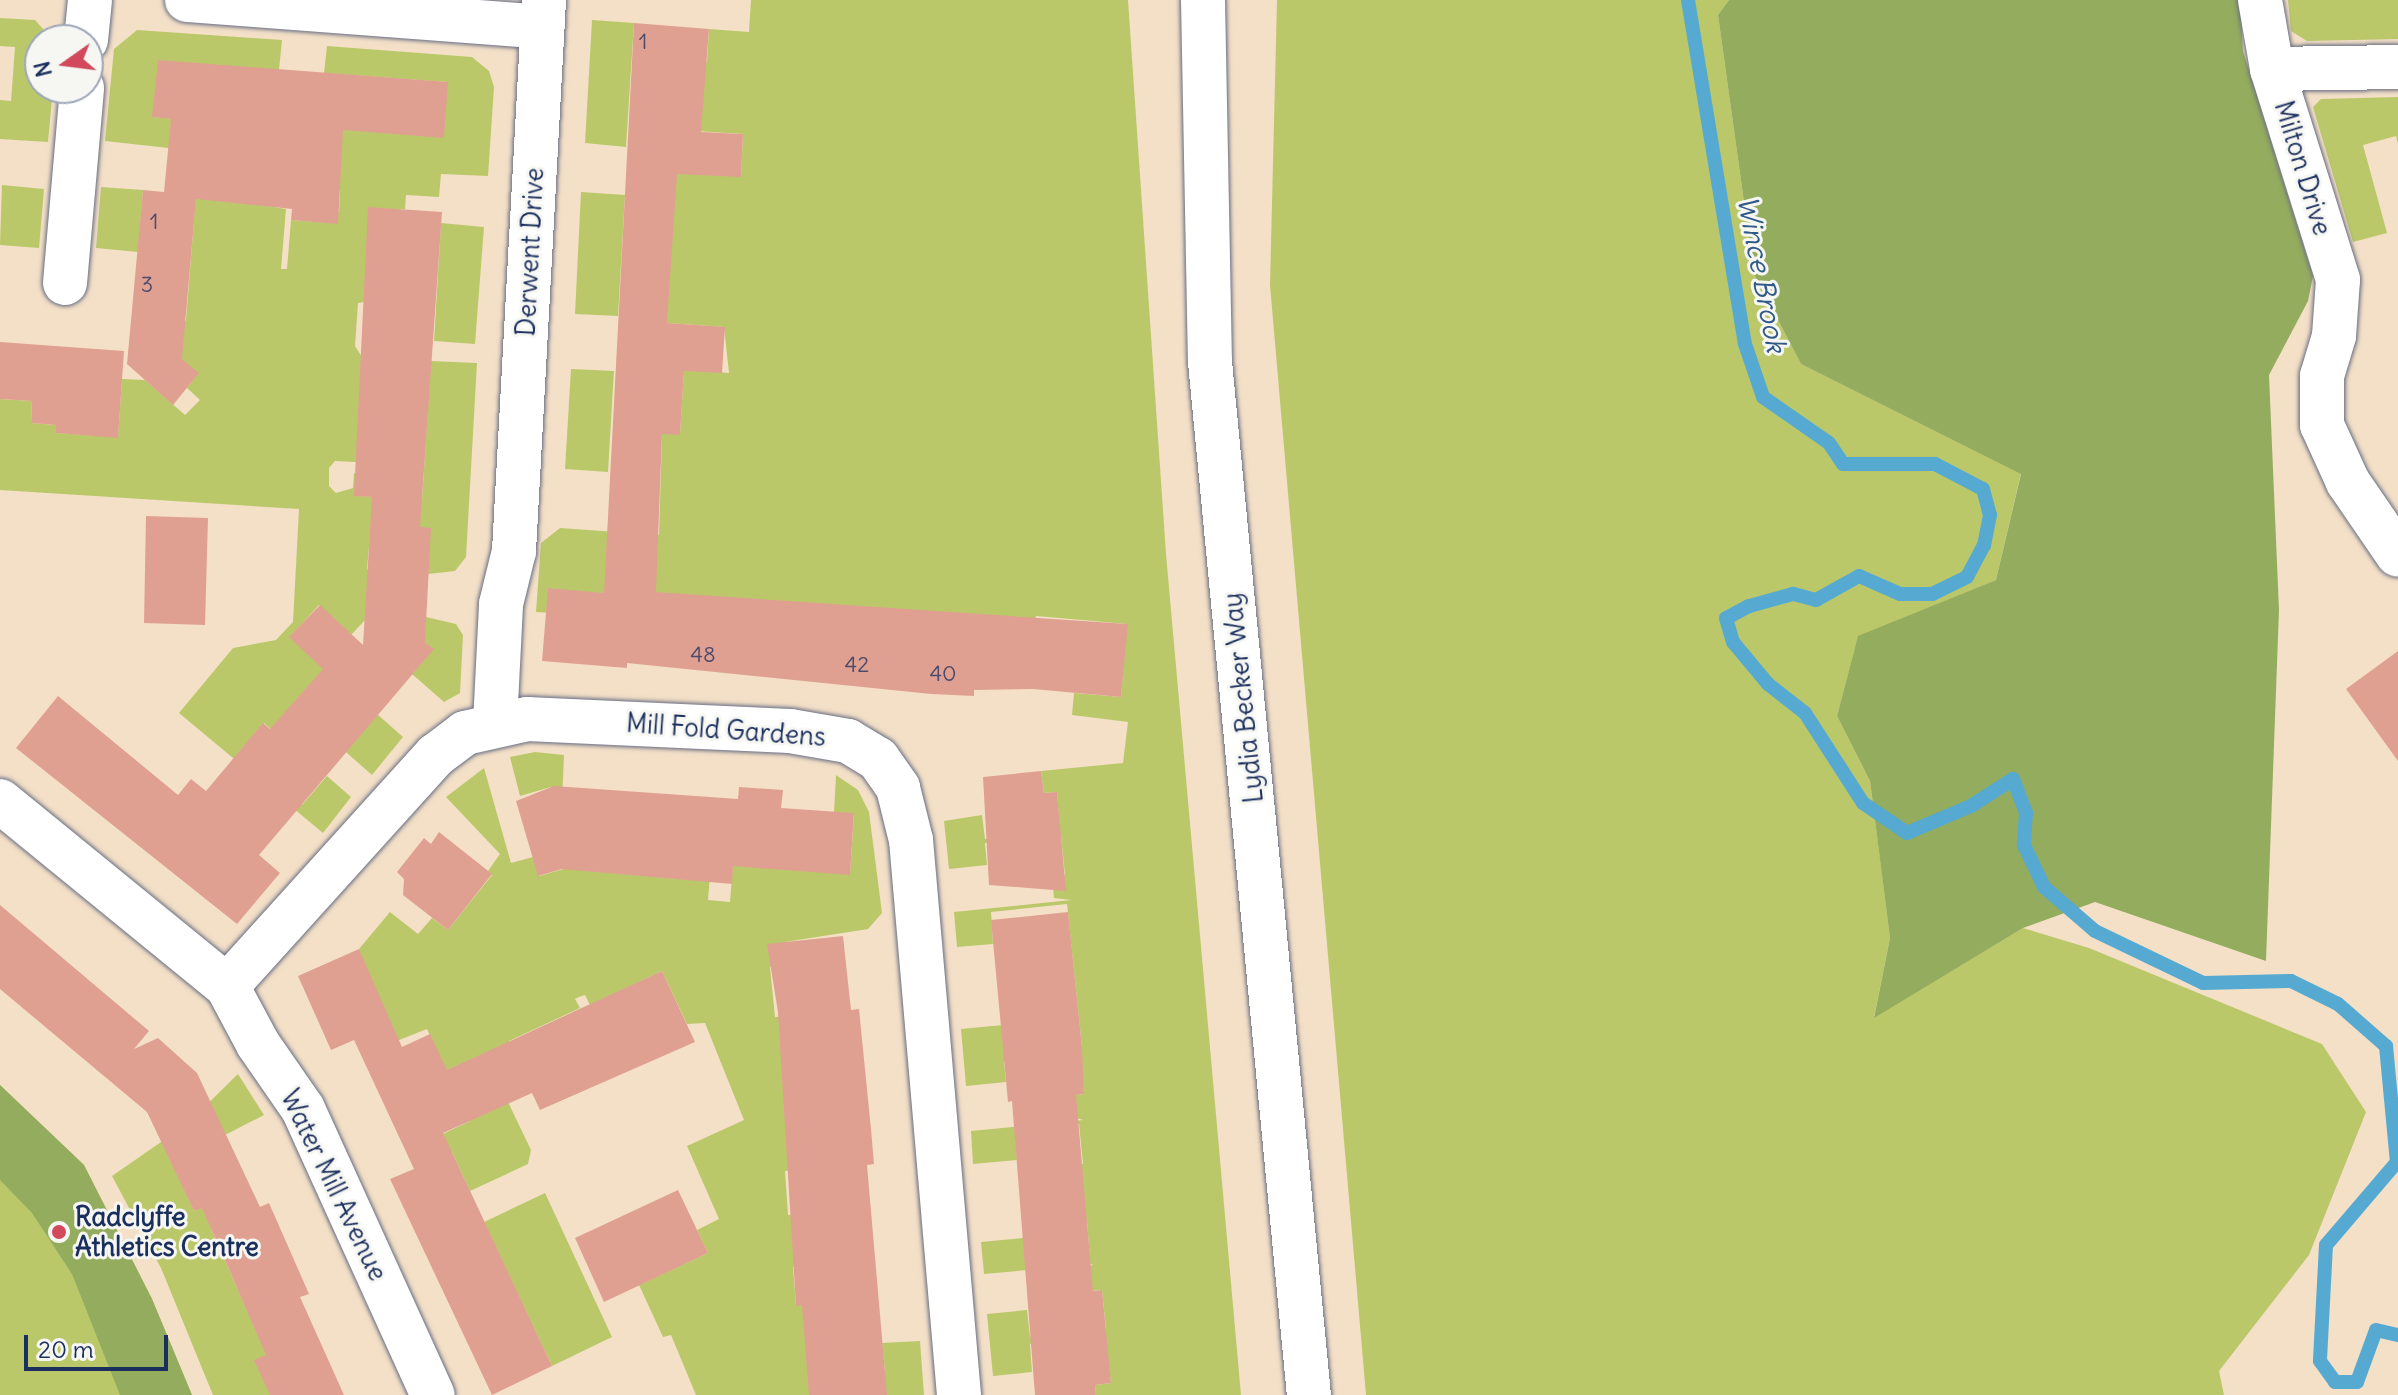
<!DOCTYPE html>
<html>
<head>
<meta charset="utf-8">
<style>
  body { margin:0 }
  #map { position:relative; width:2398px; height:1395px; overflow:hidden; background:#f4e0c7; font-family:Delius,sans-serif }
  div>[style] { position:absolute }
  [style*='--x'] { left:calc(var(--x)*1px); top:calc(var(--y)*1px); width:calc(var(--w)*1px); rotate:calc(var(--a)*1deg) }
  .green>* { inset:0; background:#bbc86a }
  .forest>* { inset:0; background:#94ac5e }
  .stream>* { height:14px; margin:-7px; padding:0 7px; transform-origin:7px; border-radius:7px; background:#56aad2 }
  .building>* { inset:0; background:#e0a091 }
  .roads { filter:drop-shadow(0 0 2px #676d83) drop-shadow(0 0 2px #676d83) }
  .minor>* { height:44px; margin:-22px; padding:0 22px; transform-origin:22px; border-radius:22px; background:#fff }
  .dots>* { width:22px; height:22px; translate:-50% -50%; box-sizing:border-box; border:4px solid #f6f6f2; border-radius:50% }
  span { translate:-50% -50%; white-space:nowrap; text-align:center; line-height:1.15; -webkit-text-stroke:6px #f6f6f2; paint-order:stroke }
  .number-label { font-size:22px; color:#4c4b6b }
  .number-label span { -webkit-text-stroke-width:0 }
  .street-label { font-size:26px; color:#1b2f5e }
  .poi-label { font-size:26px; color:#1b2f5e; font-weight:700 }
  .left { translate:0 -50%; text-align:left }
  .water-label { font-size:28px; color:#305a87; font-style:italic }
  .north { position:absolute; left:24px; top:24px; width:80px; height:80px; box-sizing:border-box; background:#f6f6f2; border:2px solid #9ea6b7; border-radius:50%; rotate:256deg; font-size:22px; font-weight:700; line-height:32px; text-align:center; color:#1b2f5e }
  .north::after { content:''; display:block; margin:auto; width:28px; height:36px; background:#d1495b; clip-path:polygon(50% 0,100% 100%,50% 72%,0 100%) }
  .scale { position:absolute; left:24px; top:1335px; width:144px; height:36px; box-sizing:border-box; border:4px solid #1b2f5e; border-top:0; padding-left:10px; font-size:24px; line-height:28px; white-space:nowrap; color:#1b2f5e; -webkit-text-stroke:6px #f6f6f2; paint-order:stroke }
</style>
</head>
<body>
<div id="map">
  <div class="green">
    <i style="clip-path:polygon(751px 0,1128px 0,1166px 554px,1241px 1395px,1096px 1395px,1095px 1385px,1111px 1383px,1105px 1336px,1030px 1344px,1032px 1372px,993px 1376px,987px 1314px,1027px 1310px,1030px 1337px,1106px 1329px,1102px 1290px,1089px 1291px,1087px 1269px,1093px 1264px,984px 1274px,981px 1242px,1023px 1238px,1090px 1260px,1087px 1221px,1069px 1165px,1083px 1164px,1079px 1124px,1015px 1130px,1017px 1160px,973px 1164px,971px 1131px,1083px 1120px,1073px 1117px,1071px 1096px,1084px 1094px,1080px 1055px,1004px 1062px,1006px 1082px,966px 1086px,961px 1029px,1003px 1025px,1082px 1047px,1067px 904px,991px 912px,993px 944px,957px 947px,954px 912px,1071px 900px,1054px 898px,1052px 876px,1065px 875px,1061px 836px,985px 843px,987px 865px,949px 869px,944px 821px,982px 815px,985px 839px,1060px 831px,1057px 792px,1044px 793px,1041px 771px,1123px 763px,1128px 722px,1072px 715px,1074px 693px,1121px 697px,1127px 624px,1036px 616px,1033px 637px,536px 612px,541px 543px,560px 528px,659px 535px,662px 434px,680px 434px,684px 369px,729px 373px,724px 327px,667px 323px,668px 172px,741px 176px,743px 134px,679px 130px,707px 61px,709px 29px,749px 32px)"></i>
    <i style="clip-path:polygon(1277px 0,1729px 0,1718px 15px,1754px 274px,1801px 364px,2021px 473px,1996px 580px,1858px 637px,1837px 716px,1870px 781px,1881px 866px,1890px 938px,1874px 1017px,2023px 928px,2089px 948px,2322px 1044px,2366px 1112px,2309px 1255px,2219px 1371px,2224px 1395px,1366px 1395px,1270px 285px)"></i>
    <i style="clip-path:polygon(2288px 0,2398px 0,2398px 39px,2307px 41px,2291px 31px)"></i>
    <i style="clip-path:polygon(0 18px,35px 20px,53px 40px,40px 40px,40px 88px,53px 88px,48px 142px,0 139px,0 100px,11px 101px,15px 47px,0 46px)"></i>
    <i style="clip-path:polygon(592px 20px,634px 23px,626px 147px,585px 143px)"></i>
    <i style="clip-path:polygon(137px 30px,282px 40px,279px 70px,153px 117px,284px 128px,447px 82px,324px 73px,327px 46px,472px 57px,489px 71px,494px 87px,488px 176px,441px 174px,439px 197px,406px 195px,405px 209px,387px 209px,364px 302px,358px 303px,355px 346px,362px 357px,374px 463px,335px 461px,329px 468px,329px 486px,336px 493px,353px 488px,354px 473px,360px 474px,359px 496px,422px 500px,431px 361px,477px 363px,466px 557px,455px 571px,428px 574px,371px 524px,367px 569px,426px 617px,456px 624px,463px 635px,460px 693px,444px 702px,412px 674px,433px 649px,381px 603px,351px 635px,319px 605px,290px 637px,403px 737px,372px 775px,331px 739px,278px 736px,264px 723px,239px 752px,302px 805px,327px 776px,351px 797px,323px 833px,179px 713px,233px 648px,276px 640px,293px 622px,299px 509px,0 490px,0 399px,32px 401px,31px 423px,56px 425px,56px 433px,118px 437px,122px 379px,145px 380px,185px 415px,200px 400px,187px 388px,198px 373px,170px 349px,186px 320px,196px 194px,286px 209px,281px 269px,287px 269px,291px 220px,331px 223px,333px 212px,339px 212px,340px 190px,214px 153px,105px 141px,114px 49px)"></i>
    <i style="clip-path:polygon(2398px 97px,2398px 144px,2396px 136px,2363px 145px,2387px 233px,2353px 242px,2313px 107px,2321px 99px)"></i>
    <i style="clip-path:polygon(2px 185px,44px 189px,39px 248px,0 245px)"></i>
    <i style="clip-path:polygon(101px 187px,143px 190px,138px 252px,96px 248px)"></i>
    <i style="clip-path:polygon(581px 192px,625px 195px,618px 316px,575px 314px)"></i>
    <i style="clip-path:polygon(441px 223px,484px 227px,475px 344px,434px 341px)"></i>
    <i style="clip-path:polygon(571px 369px,614px 371px,608px 472px,565px 469px)"></i>
    <i style="clip-path:polygon(535px 752px,564px 755px,562px 802px,556px 801px,551px 787px,520px 796px,510px 757px)"></i>
    <i style="clip-path:polygon(484px 768px,511px 863px,533px 857px,539px 876px,574px 866px,676px 879px,711px 862px,708px 900px,730px 902px,733px 864px,850px 874px,854px 814px,834px 812px,836px 775px,858px 790px,869px 812px,882px 913px,868px 929px,785px 942px,786px 965px,770px 967px,775px 1017px,788px 1016px,802px 1170px,785px 1171px,788px 1215px,808px 1214px,812px 1265px,793px 1267px,796px 1305px,811px 1304px,885px 1371px,882px 1343px,920px 1341px,924px 1395px,696px 1395px,671px 1335px,663px 1337px,639px 1285px,708px 1253px,697px 1230px,719px 1219px,687px 1146px,744px 1120px,705px 1023px,687px 1024px,662px 971px,590px 1005px,585px 995px,579px 997px,575px 999px,580px 1008px,509px 1041px,526px 1080px,507px 1100px,531px 1150px,528px 1164px,470px 1191px,452px 1152px,430px 1140px,470px 1121px,427px 1029px,389px 1044px,359px 949px,390px 912px,418px 934px,432px 918px,448px 930px,492px 875px,488px 871px,500px 854px,446px 797px)"></i>
    <i style="clip-path:polygon(238px 1074px,264px 1115px,225px 1135px,179px 1178px,194px 1211px,217px 1201px,211px 1229px,251px 1319px,268px 1312px,270px 1395px,213px 1395px,161px 1268px,112px 1176px,187px 1124px)"></i>
    <i style="clip-path:polygon(0 1085px,84px 1165px,152px 1299px,192px 1395px,0 1395px)"></i>
    <i style="clip-path:polygon(545px 1193px,612px 1337px,552px 1366px,484px 1222px)"></i>
  </div>
  <div class="forest">
    <i style="clip-path:polygon(1729px 0,2240px 0,2243px 51px,2313px 276px,2308px 301px,2269px 375px,2279px 610px,2266px 961px,2095px 902px,2023px 928px,1874px 1018px,1890px 938px,1870px 781px,1837px 716px,1858px 636px,1996px 580px,2021px 474px,1801px 364px,1754px 274px,1718px 15px)"></i>
    <i style="clip-path:polygon(0 1085px,84px 1165px,152px 1299px,192px 1395px,120px 1395px,72px 1274px,32px 1213px,0 1180px)"></i>
  </div>
  <div class="stream">
    <i style="--x:1688;--y:0;--w:349;--a:80.6"></i>
    <i style="--x:1745;--y:344;--w:56;--a:71.2"></i>
    <i style="--x:1763;--y:397;--w:80;--a:34.9"></i>
    <i style="--x:1829;--y:443;--w:25;--a:56"></i>
    <i style="--x:1843;--y:464;--w:92;--a:0"></i>
    <i style="--x:1935;--y:464;--w:54;--a:27.5"></i>
    <i style="--x:1983;--y:489;--w:27;--a:75"></i>
    <i style="--x:1990;--y:515;--w:31;--a:101"></i>
    <i style="--x:1984;--y:545;--w:36;--a:118"></i>
    <i style="--x:1967;--y:577;--w:39;--a:154"></i>
    <i style="--x:1932;--y:594;--w:32;--a:180"></i>
    <i style="--x:1900;--y:594;--w:45;--a:-156.3"></i>
    <i style="--x:1859;--y:576;--w:49;--a:150.8"></i>
    <i style="--x:1816;--y:600;--w:24;--a:-165"></i>
    <i style="--x:1793;--y:594;--w:46;--a:164.7"></i>
    <i style="--x:1749;--y:606;--w:26;--a:152"></i>
    <i style="--x:1726;--y:618;--w:25;--a:74"></i>
    <i style="--x:1733;--y:642;--w:55;--a:50.2"></i>
    <i style="--x:1768;--y:684;--w:47;--a:38.1"></i>
    <i style="--x:1805;--y:713;--w:107;--a:57.2"></i>
    <i style="--x:1863;--y:803;--w:53;--a:34.3"></i>
    <i style="--x:1907;--y:833;--w:69;--a:-22.9"></i>
    <i style="--x:1971;--y:806;--w:50;--a:-32.7"></i>
    <i style="--x:2013;--y:779;--w:36;--a:69"></i>
    <i style="--x:2026;--y:813;--w:32;--a:94"></i>
    <i style="--x:2024;--y:845;--w:47;--a:64.5"></i>
    <i style="--x:2044;--y:887;--w:67;--a:40.8"></i>
    <i style="--x:2095;--y:931;--w:120;--a:25.7"></i>
    <i style="--x:2203;--y:983;--w:88;--a:-1.3"></i>
    <i style="--x:2291;--y:981;--w:52;--a:26.1"></i>
    <i style="--x:2338;--y:1004;--w:64;--a:41.2"></i>
    <i style="--x:2386;--y:1046;--w:117;--a:84.6"></i>
    <i style="--x:2397;--y:1162;--w:109;--a:130.5"></i>
    <i style="--x:2326;--y:1245;--w:116;--a:93"></i>
    <i style="--x:2320;--y:1361;--w:26;--a:54"></i>
    <i style="--x:2335;--y:1382;--w:22;--a:0"></i>
    <i style="--x:2357;--y:1382;--w:55;--a:-69.9"></i>
    <i style="--x:2376;--y:1330;--w:23;--a:13"></i>
  </div>
  <div class="building">
    <i style="clip-path:polygon(634px 23px,709px 29px,701px 132px,743px 134px,741px 177px,677px 174px,667px 323px,725px 327px,722px 373px,684px 371px,680px 435px,662px 434px,656px 592px,1128px 624px,1121px 697px,1033px 689px,974px 690px,974px 696px,931px 694px,627px 663px,627px 668px,542px 661px,548px 588px,604px 593px)"></i>
    <i style="clip-path:polygon(158px 60px,448px 82px,444px 138px,343px 130px,338px 224px,291px 220px,292px 209px,196px 199px,182px 359px,199px 373px,173px 405px,127px 364px,143px 190px,164px 192px,171px 119px,152px 117px)"></i>
    <i style="clip-path:polygon(368px 207px,442px 212px,420px 527px,431px 528px,425px 642px,434px 649px,259px 855px,280px 873px,237px 924px,16px 748px,58px 696px,178px 795px,191px 779px,206px 791px,263px 723px,270px 729px,323px 669px,289px 637px,320px 605px,363px 645px,372px 497px,354px 496px)"></i>
    <i style="clip-path:polygon(0 342px,124px 351px,118px 438px,56px 433px,56px 425px,31px 423px,32px 401px,0 399px)"></i>
    <i style="clip-path:polygon(146px 516px,208px 518px,205px 625px,144px 623px)"></i>
    <i style="clip-path:polygon(2398px 651px,2398px 761px,2346px 689px)"></i>
    <i style="clip-path:polygon(1041px 771px,1044px 793px,1057px 792px,1066px 891px,989px 885px,983px 777px)"></i>
    <i style="clip-path:polygon(554px 786px,738px 799px,739px 787px,783px 790px,781px 808px,854px 813px,850px 875px,733px 866px,732px 884px,562px 869px,538px 876px,516px 801px)"></i>
    <i style="clip-path:polygon(439px 832px,492px 874px,448px 930px,403px 895px,404px 879px,397px 872px,424px 838px,431px 844px)"></i>
    <i style="clip-path:polygon(0 905px,149px 1031px,134px 1049px,158px 1038px,197px 1073px,260px 1207px,269px 1203px,309px 1294px,300px 1297px,344px 1395px,270px 1395px,254px 1360px,266px 1355px,231px 1274px,202px 1208px,194px 1211px,147px 1112px,0 989px)"></i>
    <i style="clip-path:polygon(1068px 912px,1082px 1047px,1084px 1094px,1076px 1095px,1093px 1291px,1102px 1290px,1111px 1383px,1095px 1385px,1096px 1395px,1035px 1395px,1012px 1101px,1008px 1102px,991px 920px)"></i>
    <i style="clip-path:polygon(843px 936px,851px 1010px,859px 1009px,871px 1129px,874px 1164px,867px 1165px,887px 1395px,809px 1395px,802px 1305px,796px 1306px,778px 1012px,767px 944px)"></i>
    <i style="clip-path:polygon(359px 949px,402px 1047px,430px 1034px,447px 1070px,662px 971px,695px 1042px,540px 1110px,532px 1093px,443px 1133px,552px 1366px,492px 1395px,390px 1179px,414px 1169px,354px 1040px,331px 1050px,298px 976px)"></i>
    <i style="clip-path:polygon(678px 1190px,708px 1253px,604px 1302px,575px 1238px)"></i>
  </div>
  <div class="roads">
    <div class="minor">
      <i style="--x:187;--y:0;--w:356;--a:4.3"></i>
      <i style="--x:1203;--y:0;--w:362;--a:88.9"></i>
      <i style="--x:1210;--y:362;--w:1038;--a:84.53"></i>
      <i style="--x:2260;--y:0;--w:70;--a:80.1"></i>
      <i style="--x:2272;--y:69;--w:221;--a:72.6"></i>
      <i style="--x:2338;--y:280;--w:56;--a:94.1"></i>
      <i style="--x:2334;--y:336;--w:42;--a:106.7"></i>
      <i style="--x:2322;--y:376;--w:49;--a:90"></i>
      <i style="--x:2322;--y:425;--w:63;--a:65.5"></i>
      <i style="--x:2348;--y:482;--w:88;--a:55.6"></i>
      <i style="--x:86;--y:40;--w:40;--a:-84.3"></i>
      <i style="--x:2272;--y:69;--w:126;--a:-0.9"></i>
      <i style="--x:65;--y:283;--w:196;--a:-85"></i>
      <i style="--x:495;--y:724;--w:120;--a:-87.1"></i>
      <i style="--x:501;--y:604;--w:55;--a:-76.2"></i>
      <i style="--x:514;--y:551;--w:552;--a:-86.88"></i>
      <i style="--x:0;--y:801;--w:293;--a:39.2"></i>
      <i style="--x:227;--y:986;--w:66;--a:61.9"></i>
      <i style="--x:258;--y:1044;--w:79;--a:55.3"></i>
      <i style="--x:303;--y:1109;--w:314;--a:65.6"></i>
      <i style="--x:227;--y:986;--w:312;--a:-47.9"></i>
      <i style="--x:436;--y:755;--w:36;--a:-37"></i>
      <i style="--x:465;--y:733;--w:64;--a:-12.7"></i>
      <i style="--x:527;--y:719;--w:263;--a:2.6"></i>
      <i style="--x:790;--y:731;--w:59;--a:9.8"></i>
      <i style="--x:848;--y:741;--w:35;--a:31"></i>
      <i style="--x:878;--y:759;--w:35;--a:55"></i>
      <i style="--x:898;--y:788;--w:54;--a:76"></i>
      <i style="--x:911;--y:840;--w:557;--a:85.06"></i>
    </div>
  </div>
  <div class="dots">
    <i style="left:59px;top:1232px;background:#d1495b"></i>
  </div>
  <div class="number-label">
    <span style="left:643px;top:42px">1</span>
    <span style="left:154px;top:222px">1</span>
    <span style="left:147px;top:285px">3</span>
    <span style="left:703px;top:655px">48</span>
    <span style="left:857px;top:665px">42</span>
    <span style="left:943px;top:674px">40</span>
  </div>
  <div class="street-label">
    <span style="left:2303px;top:168px;rotate:73deg">Milton Drive</span>
    <span style="left:530px;top:252px;rotate:-87deg">Derwent Drive</span>
    <span style="left:1243px;top:698px;rotate:-96deg">Lydia Becker Way</span>
    <span style="left:726px;top:730px;rotate:4deg">Mill Fold Gardens</span>
    <span style="left:334px;top:1185px;rotate:64deg">Water Mill Avenue</span>
  </div>
  <div class="poi-label">
    <span class="left" style="left:75px;top:1232px">Radclyffe<br>Athletics Centre</span>
  </div>
  <div class="water-label">
    <span style="left:1762px;top:274px;rotate:79deg">Wince Brook</span>
  </div>
  <div class="north">N</div>
  <div class="scale">20 m</div>
</div>
</body>
</html>
